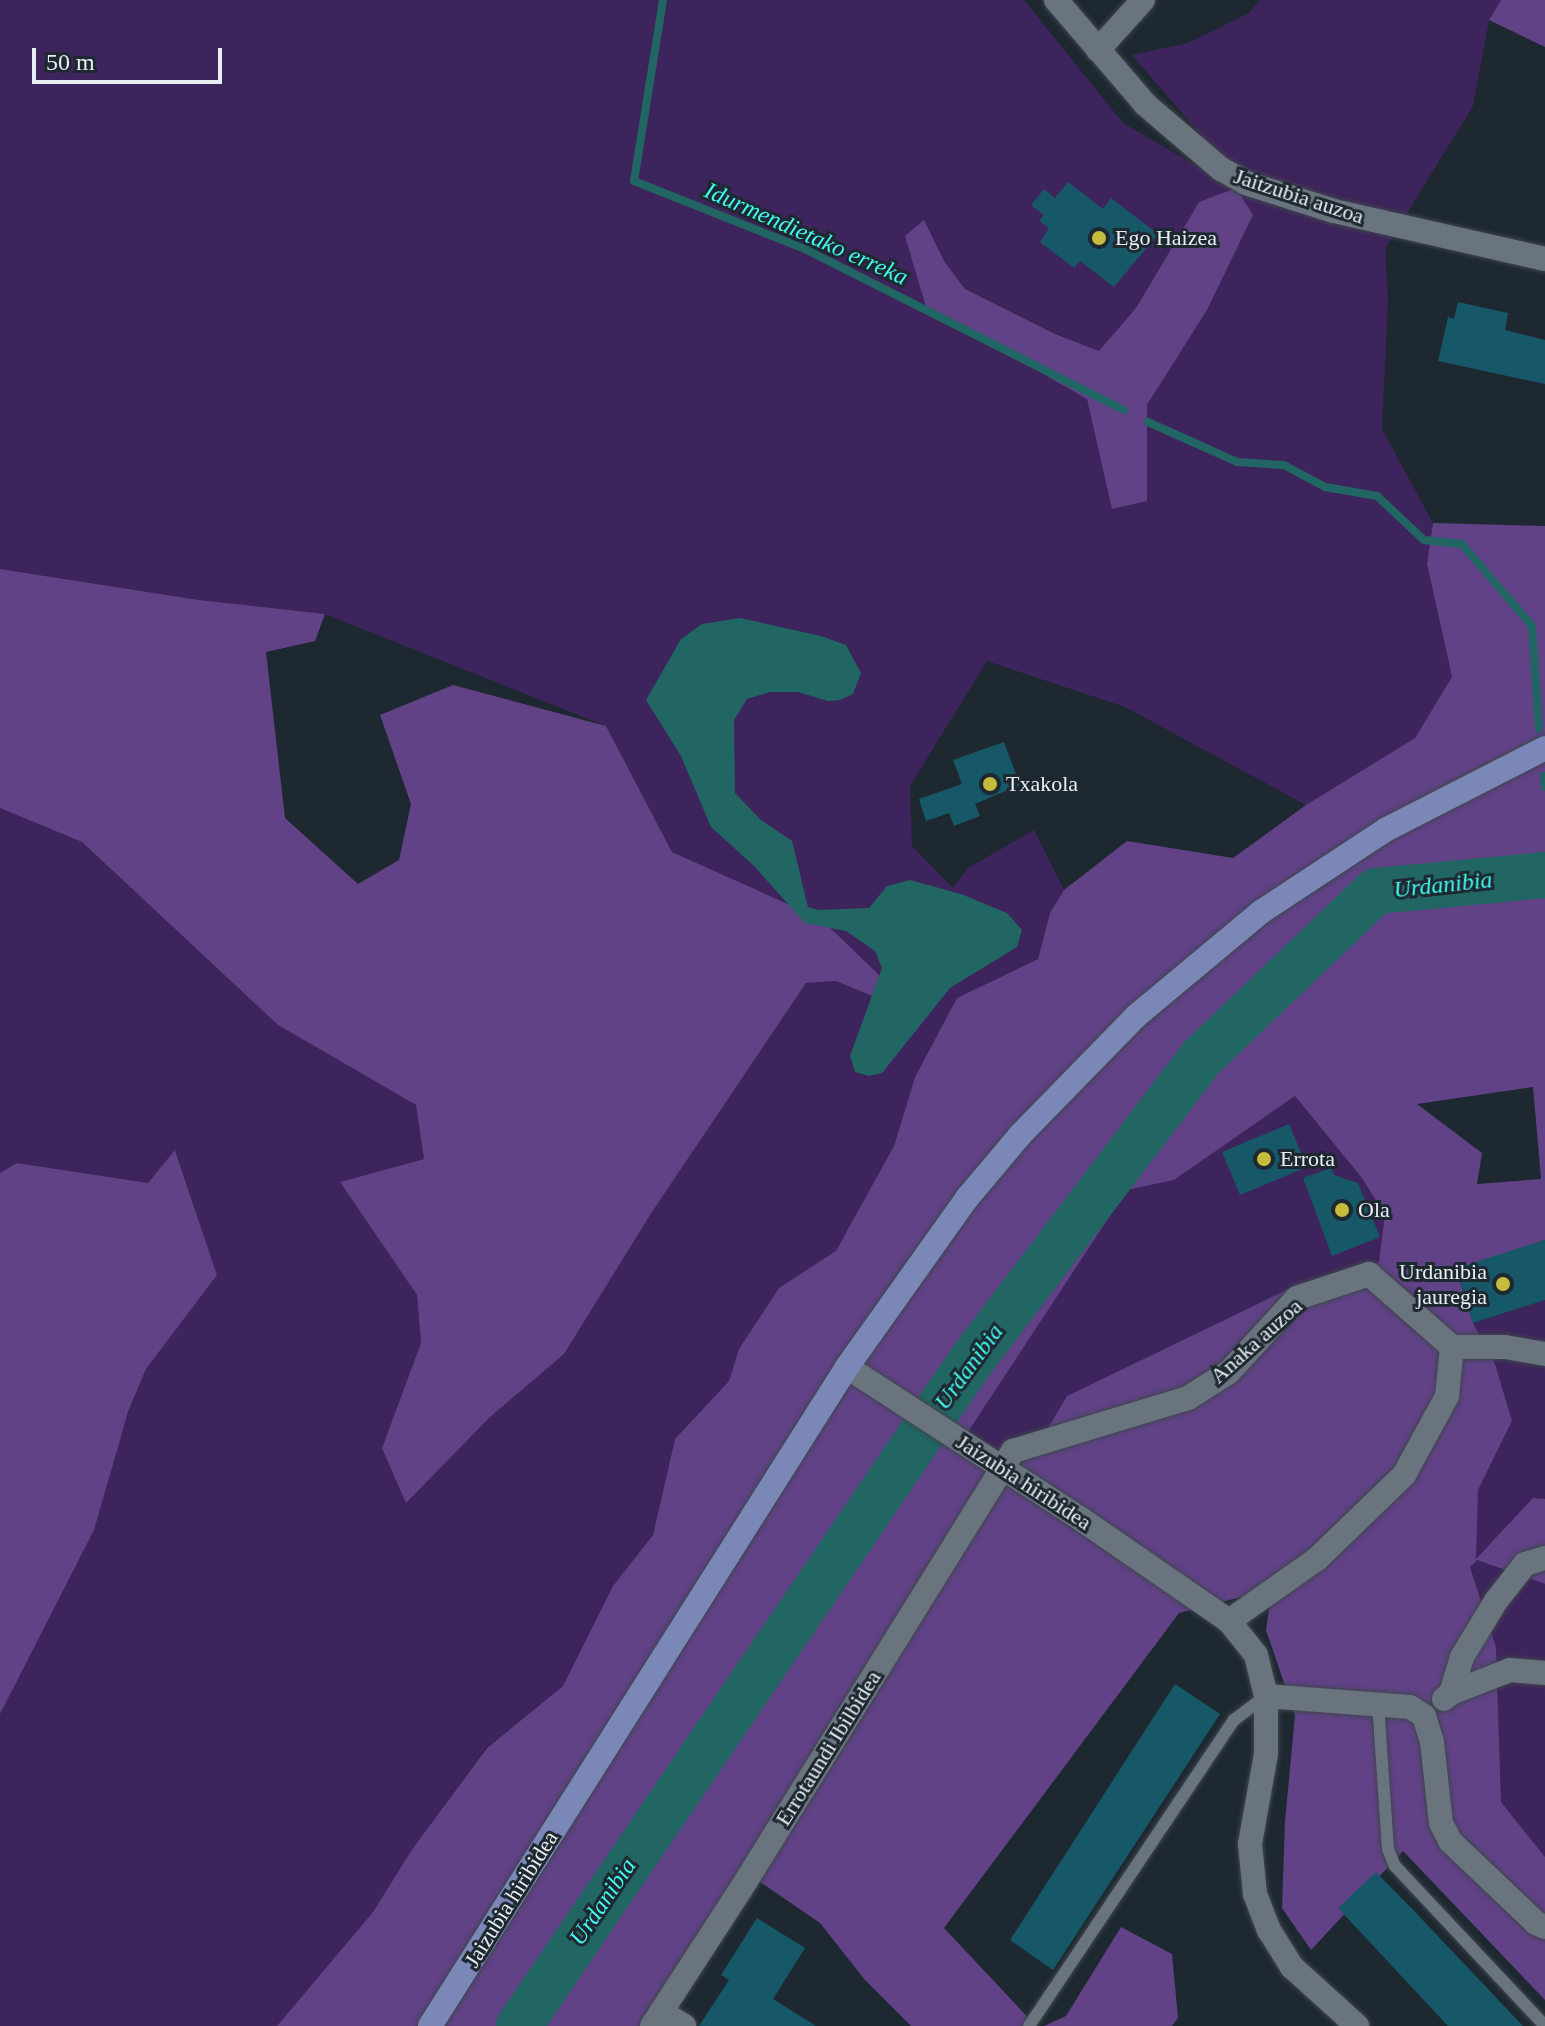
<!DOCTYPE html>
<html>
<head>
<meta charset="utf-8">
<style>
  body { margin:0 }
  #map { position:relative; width:1545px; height:2026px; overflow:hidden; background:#1e2830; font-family:Georgia,serif }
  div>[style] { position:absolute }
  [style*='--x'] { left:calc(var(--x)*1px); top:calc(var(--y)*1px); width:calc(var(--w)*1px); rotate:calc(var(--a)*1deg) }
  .green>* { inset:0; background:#3e245c }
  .forest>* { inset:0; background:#614287 }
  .water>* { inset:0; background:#216662 }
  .stream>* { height:8px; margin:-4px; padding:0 4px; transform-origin:4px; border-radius:4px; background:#216662 }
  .river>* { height:46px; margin:-23px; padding:0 23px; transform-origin:23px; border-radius:23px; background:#216662 }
  .building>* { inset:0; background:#175868 }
  .roads { filter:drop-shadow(0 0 2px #3e454d) drop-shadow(0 0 2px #3e454d) }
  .lane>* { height:12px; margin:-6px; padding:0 6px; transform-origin:6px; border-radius:6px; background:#6a747f }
  .street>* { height:24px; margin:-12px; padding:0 12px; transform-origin:12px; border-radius:12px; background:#6a747f }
  .primary>* { height:24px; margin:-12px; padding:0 12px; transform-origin:12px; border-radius:12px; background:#7b87b6 }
  .dots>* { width:22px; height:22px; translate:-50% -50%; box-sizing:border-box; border:4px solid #1e2830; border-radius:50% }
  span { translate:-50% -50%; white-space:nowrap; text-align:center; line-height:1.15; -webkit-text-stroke:6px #1e2830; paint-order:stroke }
  .street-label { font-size:22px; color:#e8eef4 }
  .poi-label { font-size:22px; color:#e8eef4 }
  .left { translate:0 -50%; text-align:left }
  .right { translate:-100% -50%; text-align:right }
  .water-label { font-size:24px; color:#40faf1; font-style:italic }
  .scale { position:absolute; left:32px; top:48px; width:190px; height:36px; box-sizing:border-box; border:4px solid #e8eef4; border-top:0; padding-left:10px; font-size:24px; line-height:28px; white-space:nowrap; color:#e8eef4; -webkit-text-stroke:6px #1e2830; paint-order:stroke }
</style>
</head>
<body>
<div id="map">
  <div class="green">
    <i style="clip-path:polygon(evenodd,0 0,1024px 0,1123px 123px,1235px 188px,1227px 165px,1132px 55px,1188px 43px,1249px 13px,1260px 0,1501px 0,1489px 20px,1473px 106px,1385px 249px,1388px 299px,1382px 429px,1433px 523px,1427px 564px,1452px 678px,1415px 738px,1306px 805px,1125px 707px,987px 661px,910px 786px,912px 846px,953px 888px,968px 868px,1034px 830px,1064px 890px,1050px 913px,1038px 959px,957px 998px,915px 1077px,894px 1146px,836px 1252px,779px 1288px,739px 1349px,729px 1381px,675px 1439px,653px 1535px,613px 1586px,563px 1686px,486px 1748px,413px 1848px,373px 1912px,277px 2026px,0 2026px,0 1714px,44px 1622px,146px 1369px,217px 1275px,176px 1151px,148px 1183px,18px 1163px,0 1173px,0 808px,82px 842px,278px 1025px,416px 1105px,424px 1159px,340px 1182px,417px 1295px,421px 1343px,382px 1448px,489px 1418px,564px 1354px,652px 1212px,807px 982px,836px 981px,872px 996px,821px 919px,672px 852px,606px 726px,325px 614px,199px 600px,0 569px,0 0,1199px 202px,1253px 215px,1207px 310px,1147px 405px,1147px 500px,1113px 509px,1087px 399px,926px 307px,924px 221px,944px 261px,965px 289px,1055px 334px,1099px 351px,1136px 308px,1199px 202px)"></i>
    <i style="clip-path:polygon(1295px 1096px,1362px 1178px,1386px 1215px,1380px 1262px,1299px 1284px,1067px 1396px,1042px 1438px,1002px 1469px,962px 1441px,1127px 1190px,1174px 1180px)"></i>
    <i style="clip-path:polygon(1545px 1300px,1545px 1499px,1533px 1498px,1477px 1560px,1545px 1584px,1545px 1857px,1501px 1802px,1496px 1647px,1470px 1566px,1478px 1490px,1512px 1421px,1495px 1364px,1473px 1323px)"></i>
  </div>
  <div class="forest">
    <i style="clip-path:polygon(1501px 0,1545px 0,1545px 47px,1489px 20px)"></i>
    <i style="clip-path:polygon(1236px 188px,1253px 215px,1207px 310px,1147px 405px,1147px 501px,1112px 509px,1087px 399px,926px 307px,905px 236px,924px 220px,944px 261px,965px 289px,1055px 334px,1099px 351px,1136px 308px,1199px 202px)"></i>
    <i style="clip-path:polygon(evenodd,1433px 523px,1545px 526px,1545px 1240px,1456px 1269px,1473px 1323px,1495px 1364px,1512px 1421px,1478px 1490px,1476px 1559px,1533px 1498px,1545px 1499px,1545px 1584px,1477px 1560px,1470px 1567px,1496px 1647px,1501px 1802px,1545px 1857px,1545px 2000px,1403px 1851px,1311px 1950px,1282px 1908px,1285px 1821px,1295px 1715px,1266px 1630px,1272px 1589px,1179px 1613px,944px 1928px,1036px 2026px,911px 2026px,865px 1980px,820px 1923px,747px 1873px,648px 2026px,277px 2026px,373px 1912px,413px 1848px,487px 1748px,563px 1686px,613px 1586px,653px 1535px,675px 1439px,729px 1381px,739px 1349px,779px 1288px,836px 1251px,894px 1146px,915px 1077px,957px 998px,1038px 959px,1050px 913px,1064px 890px,1127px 841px,1233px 858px,1306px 805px,1415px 738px,1452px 677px,1427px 564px,1433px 523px,1533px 1087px,1541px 1179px,1477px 1184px,1482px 1153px,1417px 1104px,1533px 1087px,1433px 523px,1295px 1096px,1362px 1178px,1385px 1215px,1379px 1262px,1299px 1284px,1067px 1396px,1042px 1438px,1002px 1469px,962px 1441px,1127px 1190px,1174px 1180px,1295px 1096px)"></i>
    <i style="clip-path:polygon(0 569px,199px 600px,325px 614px,315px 641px,266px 652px,285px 818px,358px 884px,399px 860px,411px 804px,380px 715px,453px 685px,606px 726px,672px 852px,821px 919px,882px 978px,872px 996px,836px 981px,806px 983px,652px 1212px,564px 1354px,489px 1418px,406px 1503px,382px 1448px,421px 1343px,417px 1295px,340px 1182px,424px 1159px,416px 1105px,278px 1025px,82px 842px,0 808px)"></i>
    <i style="clip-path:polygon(175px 1150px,217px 1275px,146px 1369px,128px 1412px,94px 1530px,0 1714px,0 1173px,17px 1163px,148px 1183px)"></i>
    <i style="clip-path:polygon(1121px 1927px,1172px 1954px,1178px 2018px,1172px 2026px,1044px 2026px,1066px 2016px)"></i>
  </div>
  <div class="water">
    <i style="clip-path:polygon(740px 618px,821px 636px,846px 645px,861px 673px,853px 694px,840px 700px,828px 701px,798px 692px,770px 692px,747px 699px,734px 720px,735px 793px,761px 820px,792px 841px,808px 907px,818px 910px,869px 908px,887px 886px,910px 880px,961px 894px,1007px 913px,1022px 930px,1017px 947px,950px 988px,882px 1073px,869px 1076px,855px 1072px,850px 1056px,882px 968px,875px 951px,846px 931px,805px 923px,754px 866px,711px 827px,681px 756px,646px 700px,681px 639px,702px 624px)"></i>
  </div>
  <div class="stream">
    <i style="--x:663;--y:0;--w:183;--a:99.1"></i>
    <i style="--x:634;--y:181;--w:184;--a:21.7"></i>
    <i style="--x:805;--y:249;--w:357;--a:26.8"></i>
    <i style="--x:1148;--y:422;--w:98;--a:24.2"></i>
    <i style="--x:1237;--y:462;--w:47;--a:3.7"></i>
    <i style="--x:1284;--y:465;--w:47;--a:28.2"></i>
    <i style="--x:1325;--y:487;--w:53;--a:9.8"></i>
    <i style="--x:1377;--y:496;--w:64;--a:43.1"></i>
    <i style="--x:1424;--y:540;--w:38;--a:6"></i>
    <i style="--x:1462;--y:544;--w:108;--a:49.5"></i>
    <i style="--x:1532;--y:626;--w:103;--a:86.1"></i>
    <i style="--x:1544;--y:776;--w:11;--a:85"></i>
  </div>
  <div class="river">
    <i style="--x:519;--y:2026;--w:804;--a:-55.8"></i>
    <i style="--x:971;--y:1361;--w:380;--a:-52.8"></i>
    <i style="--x:1201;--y:1058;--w:242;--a:-43.7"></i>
    <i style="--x:1376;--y:891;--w:170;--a:-5.4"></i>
  </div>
  <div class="building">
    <i style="clip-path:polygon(1068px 182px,1103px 209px,1111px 198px,1158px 234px,1114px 287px,1080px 261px,1074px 268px,1040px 242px,1049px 228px,1039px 221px,1044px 215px,1031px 205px,1044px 189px,1055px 198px)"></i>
    <i style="clip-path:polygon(1458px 302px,1508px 313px,1505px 330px,1545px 340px,1545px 384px,1438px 361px,1448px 317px,1454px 319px)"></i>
    <i style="clip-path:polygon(1004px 742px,1020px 785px,975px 804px,980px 816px,954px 826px,949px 813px,926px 821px,919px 799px,962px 784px,953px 760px)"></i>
    <i style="clip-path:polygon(1289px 1124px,1307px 1167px,1240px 1195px,1222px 1152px)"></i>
    <i style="clip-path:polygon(1331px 1168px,1334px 1175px,1358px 1183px,1380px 1237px,1332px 1256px,1303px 1178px)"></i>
    <i style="clip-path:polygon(1545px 1240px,1545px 1300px,1473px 1323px,1456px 1268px)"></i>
    <i style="clip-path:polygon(1175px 1684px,1220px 1714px,1053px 1970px,1010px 1940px)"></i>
    <i style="clip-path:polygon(1376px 1872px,1417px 1914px,1523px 2026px,1448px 2026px,1338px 1908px)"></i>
    <i style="clip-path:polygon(757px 1918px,805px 1948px,773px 1999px,816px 2026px,699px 2026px,729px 1980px,721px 1975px)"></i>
  </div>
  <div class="roads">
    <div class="lane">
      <i style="--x:1378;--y:1703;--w:146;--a:86.1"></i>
      <i style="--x:1388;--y:1849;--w:18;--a:68"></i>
      <i style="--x:1395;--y:1866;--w:219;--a:46.8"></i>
      <i style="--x:1029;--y:2026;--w:368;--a:-56.2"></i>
      <i style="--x:1234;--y:1720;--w:40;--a:-37"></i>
    </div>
    <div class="street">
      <i style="--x:1056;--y:0;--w:138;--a:49.4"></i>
      <i style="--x:1146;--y:105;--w:99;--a:40.5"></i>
      <i style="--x:1221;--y:169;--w:29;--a:29"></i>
      <i style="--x:1246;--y:183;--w:92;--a:17.7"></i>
      <i style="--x:1334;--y:211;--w:216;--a:12.8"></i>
      <i style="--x:1098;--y:50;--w:67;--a:-48"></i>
      <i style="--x:847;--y:1367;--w:279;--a:33"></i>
      <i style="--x:1081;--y:1519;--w:180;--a:34.6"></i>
      <i style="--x:1229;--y:1621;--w:43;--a:51.5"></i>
      <i style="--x:1256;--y:1655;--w:42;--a:76.3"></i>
      <i style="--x:1266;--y:1696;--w:58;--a:90"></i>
      <i style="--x:1266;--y:1754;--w:91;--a:100.1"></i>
      <i style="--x:1250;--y:1844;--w:50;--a:84.3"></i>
      <i style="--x:1255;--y:1894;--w:39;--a:69"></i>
      <i style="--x:1269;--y:1930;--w:44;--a:58.1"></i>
      <i style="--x:1292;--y:1967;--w:88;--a:42.2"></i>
      <i style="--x:1229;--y:1621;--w:108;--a:-35.2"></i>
      <i style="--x:1317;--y:1559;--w:121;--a:-44"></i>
      <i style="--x:1404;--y:1475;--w:90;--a:-61.4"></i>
      <i style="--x:1447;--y:1396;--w:49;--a:-84.2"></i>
      <i style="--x:1452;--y:1347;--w:53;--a:0"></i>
      <i style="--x:1505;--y:1347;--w:41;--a:9.9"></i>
      <i style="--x:1451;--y:1693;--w:38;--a:-73"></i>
      <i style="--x:1462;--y:1657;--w:66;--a:-58.7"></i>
      <i style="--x:1496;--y:1601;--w:47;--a:-51.9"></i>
      <i style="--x:1525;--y:1564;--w:21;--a:-17"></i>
      <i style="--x:1266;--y:1696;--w:144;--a:4.4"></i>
      <i style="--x:1410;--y:1707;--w:17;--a:33"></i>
      <i style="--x:1424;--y:1716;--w:27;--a:73"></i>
      <i style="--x:1432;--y:1742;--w:81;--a:83.7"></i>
      <i style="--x:1441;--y:1823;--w:20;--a:63"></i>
      <i style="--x:1450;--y:1841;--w:119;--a:43.6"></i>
      <i style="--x:1536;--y:1923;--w:10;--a:24"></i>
      <i style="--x:1444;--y:1699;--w:9;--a:-41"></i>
      <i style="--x:1451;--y:1693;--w:63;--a:-21.3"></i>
      <i style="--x:1510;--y:1670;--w:35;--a:5"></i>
      <i style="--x:661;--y:2012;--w:27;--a:31"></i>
      <i style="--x:652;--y:2026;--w:163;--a:-57"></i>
      <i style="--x:741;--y:1889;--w:516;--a:-58.16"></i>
      <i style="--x:1013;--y:1451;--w:183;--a:-16.8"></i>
      <i style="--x:1188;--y:1398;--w:49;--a:-32.4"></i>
      <i style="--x:1229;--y:1372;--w:100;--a:-47.4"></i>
      <i style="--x:1297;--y:1298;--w:76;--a:-18.4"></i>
      <i style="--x:1369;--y:1274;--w:111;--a:41.3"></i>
    </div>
    <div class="primary">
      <i style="--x:430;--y:2026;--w:780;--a:-57.68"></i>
      <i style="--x:847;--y:1367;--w:209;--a:-54.6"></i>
      <i style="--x:968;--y:1197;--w:82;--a:-49.9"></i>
      <i style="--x:1021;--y:1134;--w:165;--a:-45.7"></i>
      <i style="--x:1136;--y:1016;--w:163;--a:-39.8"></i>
      <i style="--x:1261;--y:912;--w:151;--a:-33.4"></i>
      <i style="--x:1387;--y:829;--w:178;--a:-27.1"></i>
    </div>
  </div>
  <div class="dots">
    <i style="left:1099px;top:238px;background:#c6bc3c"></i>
    <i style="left:990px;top:784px;background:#c6bc3c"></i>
    <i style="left:1264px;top:1159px;background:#c6bc3c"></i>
    <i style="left:1342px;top:1210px;background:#c6bc3c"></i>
    <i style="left:1503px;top:1284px;background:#c6bc3c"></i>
  </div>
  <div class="street-label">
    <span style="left:1299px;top:196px;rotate:18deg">Jaitzubia auzoa</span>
    <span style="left:1256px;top:1341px;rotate:-42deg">Anaka auzoa</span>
    <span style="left:1024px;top:1482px;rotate:33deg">Jaizubia hiribidea</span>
    <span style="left:828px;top:1748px;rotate:-58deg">Errotaundi Ibilbidea</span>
    <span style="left:511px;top:1899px;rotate:-58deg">Jaizubia hiribidea</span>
  </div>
  <div class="poi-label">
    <span class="left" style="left:1115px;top:238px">Ego Haizea</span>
    <span class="left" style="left:1006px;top:784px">Txakola</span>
    <span class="left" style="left:1280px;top:1159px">Errota</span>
    <span class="left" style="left:1358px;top:1210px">Ola</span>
    <span class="right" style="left:1487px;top:1284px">Urdanibia<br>jauregia</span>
  </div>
  <div class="water-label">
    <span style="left:806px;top:234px;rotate:24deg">Idurmendietako erreka</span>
    <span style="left:1443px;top:885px;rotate:-6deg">Urdanibia</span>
    <span style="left:969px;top:1367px;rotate:-54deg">Urdanibia</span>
    <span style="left:603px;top:1902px;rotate:-56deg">Urdanibia</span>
  </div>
  <div class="scale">50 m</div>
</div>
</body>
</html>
